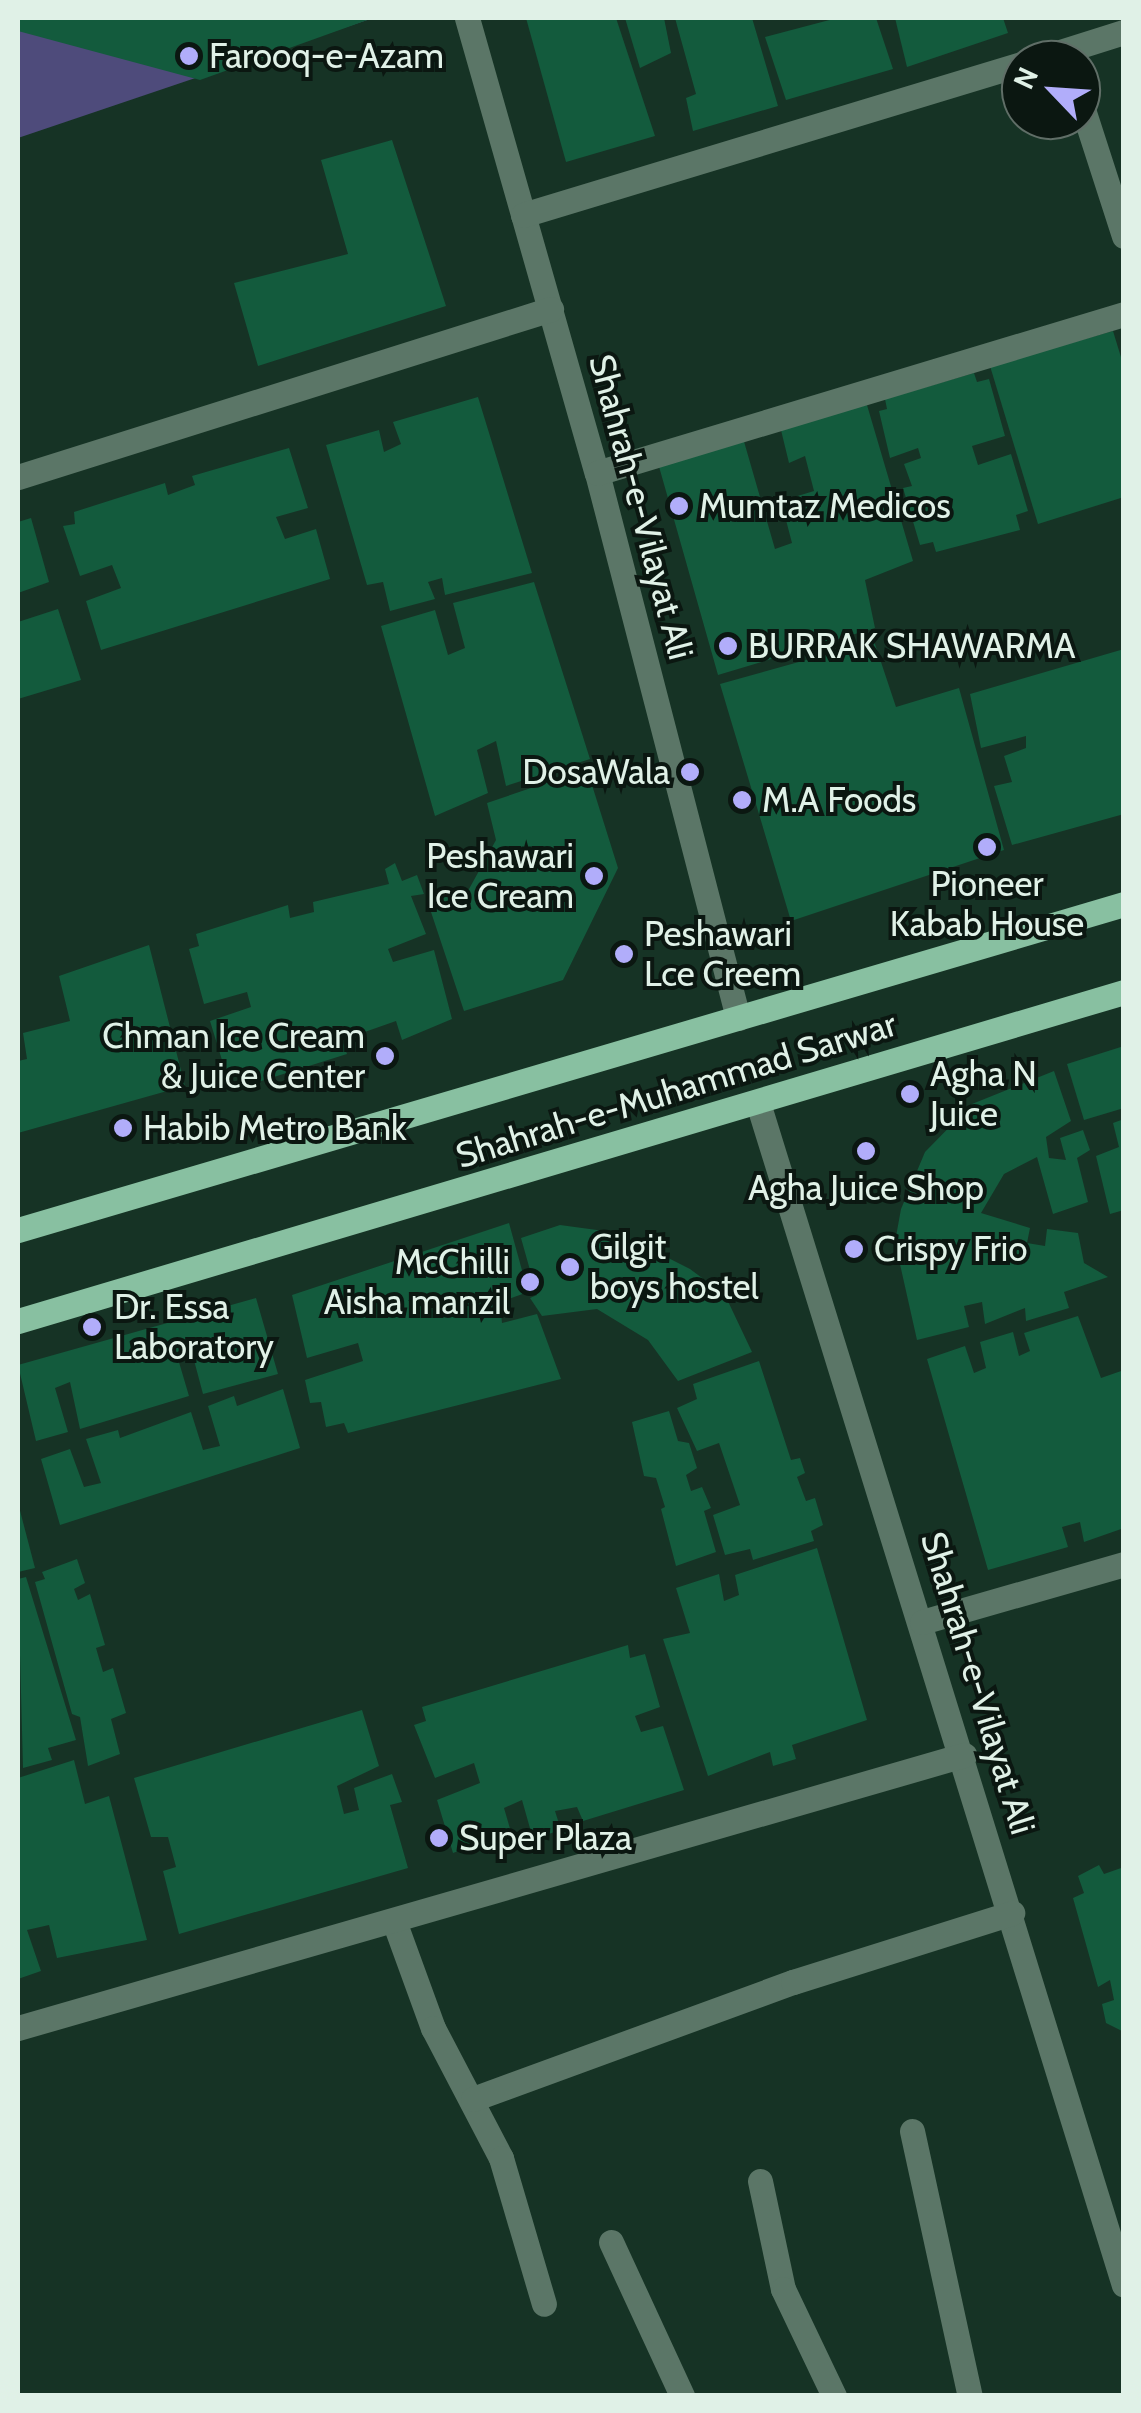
<!DOCTYPE html>
<html>
<head>
<meta charset="utf-8">
<style>
  body { margin:0 }
  #map { position:relative; width:1141px; height:2413px; overflow:hidden; background:#163325; font-family:Cabin,sans-serif }
  div>[style] { position:absolute }
  [style*='--x'] { left:calc(var(--x)*1px); top:calc(var(--y)*1px); width:calc(var(--w)*1px); rotate:calc(var(--a)*1deg) }
  .green>* { inset:0; background:#4e4b7b }
  .building>* { inset:0; background:#135b3d }
  .minor>* { height:25px; margin:-12.5px; padding:0 12.5px; transform-origin:12.5px; border-radius:12.5px; background:#5b7667 }
  .major>* { height:25px; margin:-12.5px; padding:0 12.5px; transform-origin:12.5px; border-radius:12.5px; background:#88c0a1 }
  .dots>* { width:28px; height:28px; translate:-50% -50%; box-sizing:border-box; border:5px solid #0b1711; border-radius:50% }
  span { translate:-50% -50%; white-space:nowrap; text-align:center; line-height:1.15; -webkit-text-stroke:8px #0b1711; paint-order:stroke }
  .poi-label { font-size:35px; color:#e0f1e7 }
  .left { translate:0 -50%; text-align:left }
  .right { translate:-100% -50%; text-align:right }
  .street-label { font-size:35px; color:#e0f1e7 }
  .frame { position:absolute; inset:0; border:20px solid #e0f1e7; pointer-events:none }
  .north { position:absolute; left:1001px; top:40px; width:100px; height:100px; box-sizing:border-box; background:#0b1711; border:2px solid #606e67; border-radius:50%; rotate:295deg; font-size:28px; font-weight:700; line-height:40px; text-align:center; color:#e0f1e7 }
  .north::after { content:''; display:block; margin:auto; width:35px; height:45px; background:#b1adfa; clip-path:polygon(50% 0,100% 100%,50% 72%,0 100%) }
</style>
</head>
<body>
<div id="map">
  <div class="green">
    <i style="clip-path:polygon(18px 18px,373px 18px,18px 138px)"></i>
  </div>
  <div class="building">
    <i style="clip-path:polygon(18px 18px,373px 18px,200px 80px,18px 31px)"></i>
    <i style="clip-path:polygon(526px 18px,616px 18px,655px 136px,566px 162px)"></i>
    <i style="clip-path:polygon(625px 18px,664px 18px,671px 53px,640px 68px)"></i>
    <i style="clip-path:polygon(675px 18px,752px 18px,778px 106px,693px 131px,686px 98px,696px 94px)"></i>
    <i style="clip-path:polygon(837px 18px,876px 18px,893px 69px,786px 100px,765px 37px)"></i>
    <i style="clip-path:polygon(895px 18px,1003px 18px,1008px 33px,907px 67px)"></i>
    <i style="clip-path:polygon(392px 140px,446px 306px,258px 366px,234px 283px,348px 254px,321px 160px)"></i>
    <i style="clip-path:polygon(1113px 331px,1124px 367px,1124px 497px,1038px 524px,990px 366px)"></i>
    <i style="clip-path:polygon(974px 373px,977px 382px,989px 379px,1005px 436px,972px 446px,978px 465px,1011px 454px,1028px 511px,1016px 515px,1020px 530px,936px 552px,933px 542px,920px 545px,903px 488px,912px 486px,904px 464px,921px 458px,918px 448px,890px 458px,879px 411px,887px 409px,885px 399px)"></i>
    <i style="clip-path:polygon(478px 397px,532px 573px,445px 595px,442px 578px,428px 582px,435px 599px,390px 611px,383px 582px,367px 585px,326px 445px,379px 430px,384px 452px,401px 444px,393px 422px)"></i>
    <i style="clip-path:polygon(867px 405px,913px 561px,865px 580px,875px 628px,718px 675px,658px 463px,743px 438px,775px 549px,792px 543px,781px 501px,814px 491px,805px 456px,789px 463px,780px 426px)"></i>
    <i style="clip-path:polygon(289px 448px,308px 508px,276px 517px,285px 539px,316px 529px,330px 579px,101px 650px,86px 601px,121px 588px,112px 565px,80px 576px,63px 526px,75px 524px,74px 512px,165px 483px,168px 495px,195px 485px,192px 476px)"></i>
    <i style="clip-path:polygon(31px 518px,49px 582px,18px 593px,18px 522px)"></i>
    <i style="clip-path:polygon(534px 582px,590px 759px,506px 786px,496px 741px,477px 750px,488px 793px,435px 816px,381px 626px,435px 610px,448px 655px,465px 648px,453px 603px)"></i>
    <i style="clip-path:polygon(58px 609px,81px 680px,18px 699px,18px 622px)"></i>
    <i style="clip-path:polygon(874px 641px,896px 707px,959px 688px,1004px 850px,791px 921px,720px 684px)"></i>
    <i style="clip-path:polygon(1124px 649px,1124px 814px,1012px 845px,994px 786px,1012px 782px,1004px 756px,1026px 748px,1026px 736px,981px 748px,970px 694px)"></i>
    <i style="clip-path:polygon(587px 769px,618px 868px,563px 980px,464px 1011px,428px 903px,469px 889px,496px 840px,487px 803px)"></i>
    <i style="clip-path:polygon(395px 863px,402px 881px,417px 875px,424px 894px,411px 896px,426px 934px,388px 949px,393px 962px,434px 950px,452px 1019px,402px 1040px,396px 1021px,342px 1040px,347px 1054px,242px 1087px,240px 1069px,225px 1070px,210px 1021px,251px 1007px,247px 992px,204px 1004px,189px 949px,199px 946px,196px 934px,288px 905px,290px 918px,314px 912px,313px 902px,389px 884px,385px 869px)"></i>
    <i style="clip-path:polygon(149px 945px,185px 1086px,18px 1133px,18px 1061px,27px 1059px,23px 1033px,70px 1021px,59px 976px)"></i>
    <i style="clip-path:polygon(1124px 1046px,1124px 1108px,1084px 1120px,1067px 1064px)"></i>
    <i style="clip-path:polygon(1054px 1071px,1071px 1121px,1046px 1137px,1049px 1158px,1066px 1160px,1060px 1138px,1083px 1130px,1090px 1150px,1077px 1158px,1088px 1202px,1053px 1214px,1037px 1157px,1004px 1174px,981px 1213px,1030px 1228px,1027px 1243px,1045px 1246px,1047px 1229px,1078px 1233px,1084px 1263px,1108px 1277px,1064px 1292px,1069px 1308px,1026px 1321px,1025px 1308px,985px 1324px,982px 1302px,964px 1306px,969px 1327px,917px 1340px,895px 1242px,901px 1209px,925px 1152px,972px 1104px)"></i>
    <i style="clip-path:polygon(1124px 1119px,1124px 1210px,1110px 1214px,1096px 1156px,1119px 1147px,1113px 1123px)"></i>
    <i style="clip-path:polygon(509px 1223px,528px 1292px,500px 1302px,502px 1323px,537px 1314px,561px 1379px,348px 1433px,344px 1423px,326px 1427px,321px 1402px,310px 1403px,305px 1380px,363px 1361px,358px 1343px,307px 1358px,292px 1295px)"></i>
    <i style="clip-path:polygon(560px 1225px,619px 1233px,690px 1269px,725px 1295px,752px 1352px,678px 1381px,648px 1340px,597px 1309px,542px 1316px,530px 1298px,537px 1295px,521px 1238px)"></i>
    <i style="clip-path:polygon(256px 1298px,278px 1374px,203px 1394px,191px 1349px,176px 1352px,189px 1396px,80px 1429px,70px 1382px,55px 1388px,68px 1432px,36px 1441px,18px 1365px)"></i>
    <i style="clip-path:polygon(1078px 1316px,1101px 1378px,1124px 1370px,1124px 1528px,1084px 1542px,1080px 1522px,1062px 1527px,1068px 1547px,988px 1570px,927px 1359px,965px 1346px,974px 1373px,986px 1368px,980px 1342px,1013px 1332px,1019px 1356px,1030px 1351px,1024px 1333px)"></i>
    <i style="clip-path:polygon(759px 1361px,791px 1460px,800px 1458px,805px 1473px,797px 1477px,806px 1501px,815px 1498px,823px 1525px,811px 1531px,814px 1541px,753px 1560px,750px 1549px,725px 1555px,713px 1515px,740px 1505px,719px 1443px,697px 1451px,677px 1408px,697px 1399px,693px 1384px)"></i>
    <i style="clip-path:polygon(283px 1389px,300px 1448px,60px 1525px,41px 1459px,70px 1449px,84px 1487px,101px 1483px,86px 1439px,118px 1430px,120px 1438px,191px 1412px,203px 1450px,220px 1446px,208px 1406px,234px 1396px,237px 1406px)"></i>
    <i style="clip-path:polygon(669px 1411px,678px 1441px,689px 1443px,697px 1468px,686px 1475px,691px 1491px,702px 1487px,711px 1508px,704px 1511px,716px 1552px,676px 1566px,661px 1509px,665px 1507px,656px 1478px,644px 1476px,632px 1422px)"></i>
    <i style="clip-path:polygon(18px 1503px,35px 1568px,18px 1572px)"></i>
    <i style="clip-path:polygon(817px 1548px,867px 1720px,792px 1745px,796px 1759px,773px 1766px,770px 1752px,708px 1776px,663px 1639px,690px 1633px,676px 1588px,719px 1574px,724px 1601px,739px 1595px,735px 1575px)"></i>
    <i style="clip-path:polygon(77px 1559px,85px 1583px,74px 1589px,78px 1600px,90px 1594px,105px 1645px,96px 1648px,103px 1672px,113px 1668px,126px 1713px,111px 1719px,120px 1754px,88px 1766px,80px 1717px,72px 1714px,35px 1582px,45px 1579px,42px 1572px)"></i>
    <i style="clip-path:polygon(26px 1577px,76px 1740px,48px 1748px,52px 1760px,23px 1768px,18px 1579px)"></i>
    <i style="clip-path:polygon(628px 1645px,630px 1658px,645px 1654px,660px 1707px,635px 1716px,641px 1732px,663px 1726px,684px 1790px,583px 1821px,577px 1807px,555px 1811px,561px 1830px,533px 1839px,522px 1800px,504px 1808px,511px 1832px,453px 1853px,437px 1800px,480px 1783px,474px 1763px,435px 1778px,414px 1725px,426px 1721px,422px 1707px)"></i>
    <i style="clip-path:polygon(362px 1710px,379px 1766px,337px 1786px,344px 1814px,359px 1810px,354px 1788px,392px 1774px,402px 1802px,390px 1805px,408px 1868px,179px 1934px,163px 1871px,176px 1867px,168px 1837px,151px 1837px,134px 1778px)"></i>
    <i style="clip-path:polygon(74px 1760px,85px 1804px,109px 1796px,147px 1940px,57px 1958px,49px 1925px,27px 1930px,41px 1971px,18px 1979px,18px 1778px)"></i>
    <i style="clip-path:polygon(1099px 1865px,1104px 1874px,1124px 1867px,1124px 2032px,1106px 2023px,1102px 2004px,1114px 2000px,1110px 1980px,1098px 1987px,1073px 1898px,1084px 1893px,1078px 1876px)"></i>
  </div>
  <div class="minor">
    <i style="--x:467;--y:18;--w:473;--a:74.1"></i>
    <i style="--x:597;--y:473;--w:563;--a:75.49"></i>
    <i style="--x:1035;--y:60;--w:93;--a:-17.5"></i>
    <i style="--x:1081;--y:103;--w:140;--a:72.1"></i>
    <i style="--x:523;--y:215;--w:520;--a:-16.87"></i>
    <i style="--x:597;--y:473;--w:550;--a:-16.79"></i>
    <i style="--x:18;--y:477;--w:559;--a:-17.49"></i>
    <i style="--x:758;--y:1103;--w:1237;--a:72.8"></i>
    <i style="--x:922;--y:1622;--w:210;--a:-16"></i>
    <i style="--x:394;--y:1921;--w:114;--a:70"></i>
    <i style="--x:433;--y:2028;--w:147;--a:62.4"></i>
    <i style="--x:501;--y:2158;--w:152;--a:73.6"></i>
    <i style="--x:18;--y:2028;--w:985;--a:-16.1"></i>
    <i style="--x:473;--y:2099;--w:341;--a:-20.1"></i>
    <i style="--x:793;--y:1982;--w:230;--a:-17.5"></i>
    <i style="--x:912;--y:2131;--w:271;--a:77.7"></i>
    <i style="--x:760;--y:2181;--w:110;--a:78"></i>
    <i style="--x:783;--y:2289;--w:119;--a:64.5"></i>
    <i style="--x:611;--y:2242;--w:170;--a:65.2"></i>
  </div>
  <div class="major">
    <i style="--x:18;--y:1230;--w:1153;--a:-16.42"></i>
    <i style="--x:18;--y:1321;--w:1154;--a:-16.57"></i>
  </div>
  <div class="dots">
    <i style="left:189px;top:56px;background:#b1adfa"></i>
    <i style="left:679px;top:506px;background:#b1adfa"></i>
    <i style="left:728px;top:646px;background:#b1adfa"></i>
    <i style="left:690px;top:772px;background:#b1adfa"></i>
    <i style="left:742px;top:800px;background:#b1adfa"></i>
    <i style="left:987px;top:847px;background:#b1adfa"></i>
    <i style="left:594px;top:876px;background:#b1adfa"></i>
    <i style="left:624px;top:954px;background:#b1adfa"></i>
    <i style="left:385px;top:1056px;background:#b1adfa"></i>
    <i style="left:910px;top:1094px;background:#b1adfa"></i>
    <i style="left:123px;top:1128px;background:#b1adfa"></i>
    <i style="left:866px;top:1151px;background:#b1adfa"></i>
    <i style="left:854px;top:1249px;background:#b1adfa"></i>
    <i style="left:570px;top:1267px;background:#b1adfa"></i>
    <i style="left:530px;top:1282px;background:#b1adfa"></i>
    <i style="left:92px;top:1327px;background:#b1adfa"></i>
    <i style="left:439px;top:1838px;background:#b1adfa"></i>
  </div>
  <div class="poi-label">
    <span class="left" style="left:209px;top:56px">Farooq-e-Azam</span>
    <span class="left" style="left:699px;top:506px">Mumtaz Medicos</span>
    <span class="left" style="left:748px;top:646px">BURRAK SHAWARMA</span>
    <span class="right" style="left:670px;top:772px">DosaWala</span>
    <span class="left" style="left:762px;top:800px">M.A Foods</span>
    <span class="right" style="left:574px;top:876px">Peshawari<br>Ice Cream</span>
    <span style="left:987px;top:904px">Pioneer<br>Kabab House</span>
    <span class="left" style="left:644px;top:954px">Peshawari<br>Lce Creem</span>
    <span class="right" style="left:365px;top:1056px">Chman Ice Cream<br>&amp; Juice Center</span>
    <span class="left" style="left:930px;top:1094px">Agha N<br>Juice</span>
    <span class="left" style="left:143px;top:1128px">Habib Metro Bank</span>
    <span style="left:866px;top:1188px">Agha Juice Shop</span>
    <span class="left" style="left:590px;top:1267px">Gilgit<br>boys hostel</span>
    <span class="left" style="left:874px;top:1249px">Crispy Frio</span>
    <span class="right" style="left:510px;top:1282px">McChilli<br>Aisha manzil</span>
    <span class="left" style="left:114px;top:1327px">Dr. Essa<br>Laboratory</span>
    <span class="left" style="left:459px;top:1838px">Super Plaza</span>
  </div>
  <div class="street-label">
    <span style="left:641px;top:507px;rotate:75deg">Shahrah-e-Vilayat Ali</span>
    <span style="left:676px;top:1090px;rotate:-17deg">Shahrah-e-Muhammad Sarwar</span>
    <span style="left:978px;top:1683px;rotate:73deg">Shahrah-e-Vilayat Ali</span>
  </div>
  <div class="frame"></div>
  <div class="north">N</div>
</div>
</body>
</html>
